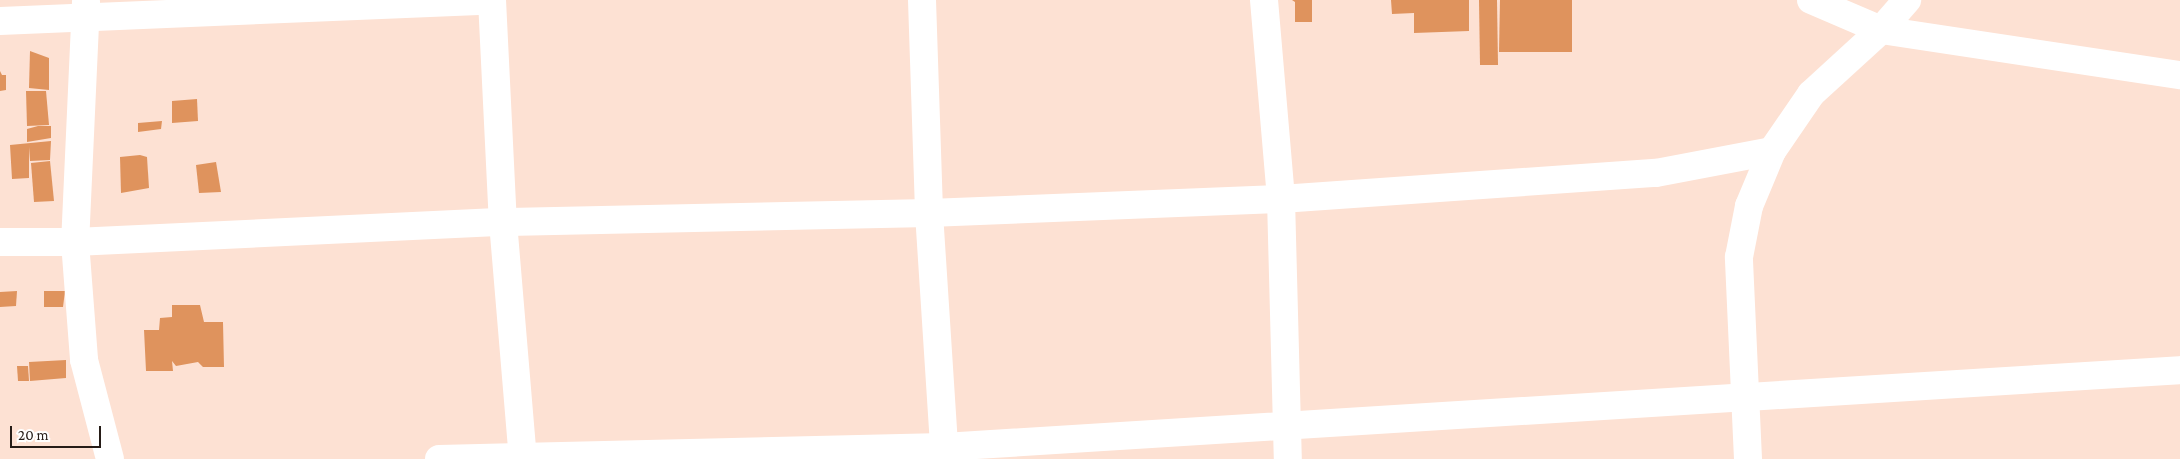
<!DOCTYPE html>
<html>
<head>
<meta charset="utf-8">
<style>
  body { margin:0 }
  #map { position:relative; width:2180px; height:459px; overflow:hidden; background:#fde1d3; font-family:"Crimson Pro",serif }
  div>[style] { position:absolute }
  [style*='--x'] { left:calc(var(--x)*1px); top:calc(var(--y)*1px); width:calc(var(--w)*1px); rotate:calc(var(--a)*1deg) }
  .building>* { inset:0; background:#df935d }
  .minor>* { height:28px; margin:-14px; padding:0 14px; transform-origin:14px; border-radius:14px; background:#fff }
  span { translate:-50% -50%; white-space:nowrap; text-align:center; line-height:1.15; -webkit-text-stroke:5px #fff; paint-order:stroke }
  .scale { position:absolute; left:10px; top:426px; width:91px; height:22px; box-sizing:border-box; border:2px solid #261c17; border-top:0; padding-left:6px; font-size:15px; line-height:18px; white-space:nowrap; color:#261c17; -webkit-text-stroke:4px #fff; paint-order:stroke }
</style>
</head>
<body>
<div id="map">
  <div class="building">
    <i style="clip-path:polygon(1292px 0,1312px 0,1312px 22px,1295px 22px,1295px 2px)"></i>
    <i style="clip-path:polygon(1391px 0,1469px 0,1469px 31px,1414px 33px,1414px 13px,1392px 14px)"></i>
    <i style="clip-path:polygon(1479px 0,1497px 0,1498px 65px,1480px 65px)"></i>
    <i style="clip-path:polygon(1500px 0,1572px 0,1572px 52px,1499px 52px)"></i>
    <i style="clip-path:polygon(30px 51px,49px 58px,49px 90px,29px 88px)"></i>
    <i style="clip-path:polygon(0 71px,2px 75px,6px 75px,6px 90px,0 91px)"></i>
    <i style="clip-path:polygon(26px 91px,46px 91px,49px 125px,27px 126px)"></i>
    <i style="clip-path:polygon(197px 99px,198px 121px,172px 123px,172px 101px)"></i>
    <i style="clip-path:polygon(162px 121px,161px 129px,138px 132px,138px 123px)"></i>
    <i style="clip-path:polygon(38px 126px,51px 126px,51px 138px,27px 142px,27px 129px)"></i>
    <i style="clip-path:polygon(51px 141px,50px 160px,30px 161px,29px 147px,29px 178px,12px 179px,10px 145px)"></i>
    <i style="clip-path:polygon(140px 155px,147px 157px,149px 188px,121px 193px,120px 157px)"></i>
    <i style="clip-path:polygon(50px 161px,54px 201px,34px 202px,31px 163px)"></i>
    <i style="clip-path:polygon(216px 162px,221px 192px,199px 193px,196px 165px)"></i>
    <i style="clip-path:polygon(17px 291px,16px 306px,0 307px,0 292px)"></i>
    <i style="clip-path:polygon(44px 291px,65px 291px,63px 307px,44px 307px)"></i>
    <i style="clip-path:polygon(172px 305px,200px 305px,204px 322px,223px 322px,224px 367px,203px 367px,198px 362px,176px 366px,172px 361px,173px 371px,146px 371px,144px 330px,159px 330px,160px 318px,172px 317px)"></i>
    <i style="clip-path:polygon(66px 360px,66px 378px,30px 381px,29px 362px)"></i>
    <i style="clip-path:polygon(17px 366px,28px 366px,29px 381px,18px 381px)"></i>
  </div>
  <div class="minor">
    <i style="--x:492;--y:0;--w:222;--a:87.2"></i>
    <i style="--x:503;--y:222;--w:238;--a:85.2"></i>
    <i style="--x:922;--y:0;--w:213;--a:88.1"></i>
    <i style="--x:929;--y:213;--w:247;--a:86.3"></i>
    <i style="--x:1264;--y:0;--w:200;--a:85.1"></i>
    <i style="--x:1281;--y:199;--w:260;--a:88.5"></i>
    <i style="--x:1811;--y:0;--w:76;--a:23.2"></i>
    <i style="--x:1881;--y:30;--w:302;--a:8.6"></i>
    <i style="--x:86;--y:2;--w:240;--a:92.6"></i>
    <i style="--x:75;--y:242;--w:118;--a:85.6"></i>
    <i style="--x:84;--y:360;--w:102;--a:75.3"></i>
    <i style="--x:0;--y:21;--w:491;--a:-2.4"></i>
    <i style="--x:0;--y:242;--w:75;--a:0"></i>
    <i style="--x:75;--y:242;--w:428;--a:-2.7"></i>
    <i style="--x:503;--y:222;--w:426;--a:-1.2"></i>
    <i style="--x:929;--y:213;--w:352;--a:-2.3"></i>
    <i style="--x:1281;--y:199;--w:376;--a:-4"></i>
    <i style="--x:1656;--y:173;--w:118;--a:-10.7"></i>
    <i style="--x:439;--y:459;--w:505;--a:-1.36"></i>
    <i style="--x:944;--y:447;--w:1238;--a:-3.56"></i>
    <i style="--x:1748;--y:459;--w:202;--a:-92.6"></i>
    <i style="--x:1739;--y:257;--w:52;--a:-78.9"></i>
    <i style="--x:1749;--y:206;--w:60;--a:-67.3"></i>
    <i style="--x:1772;--y:151;--w:69;--a:-55.6"></i>
    <i style="--x:1811;--y:94;--w:95;--a:-42.4"></i>
    <i style="--x:1881;--y:30;--w:40;--a:-49"></i>
  </div>
  <div class="scale">20 m</div>
</div>
</body>
</html>
